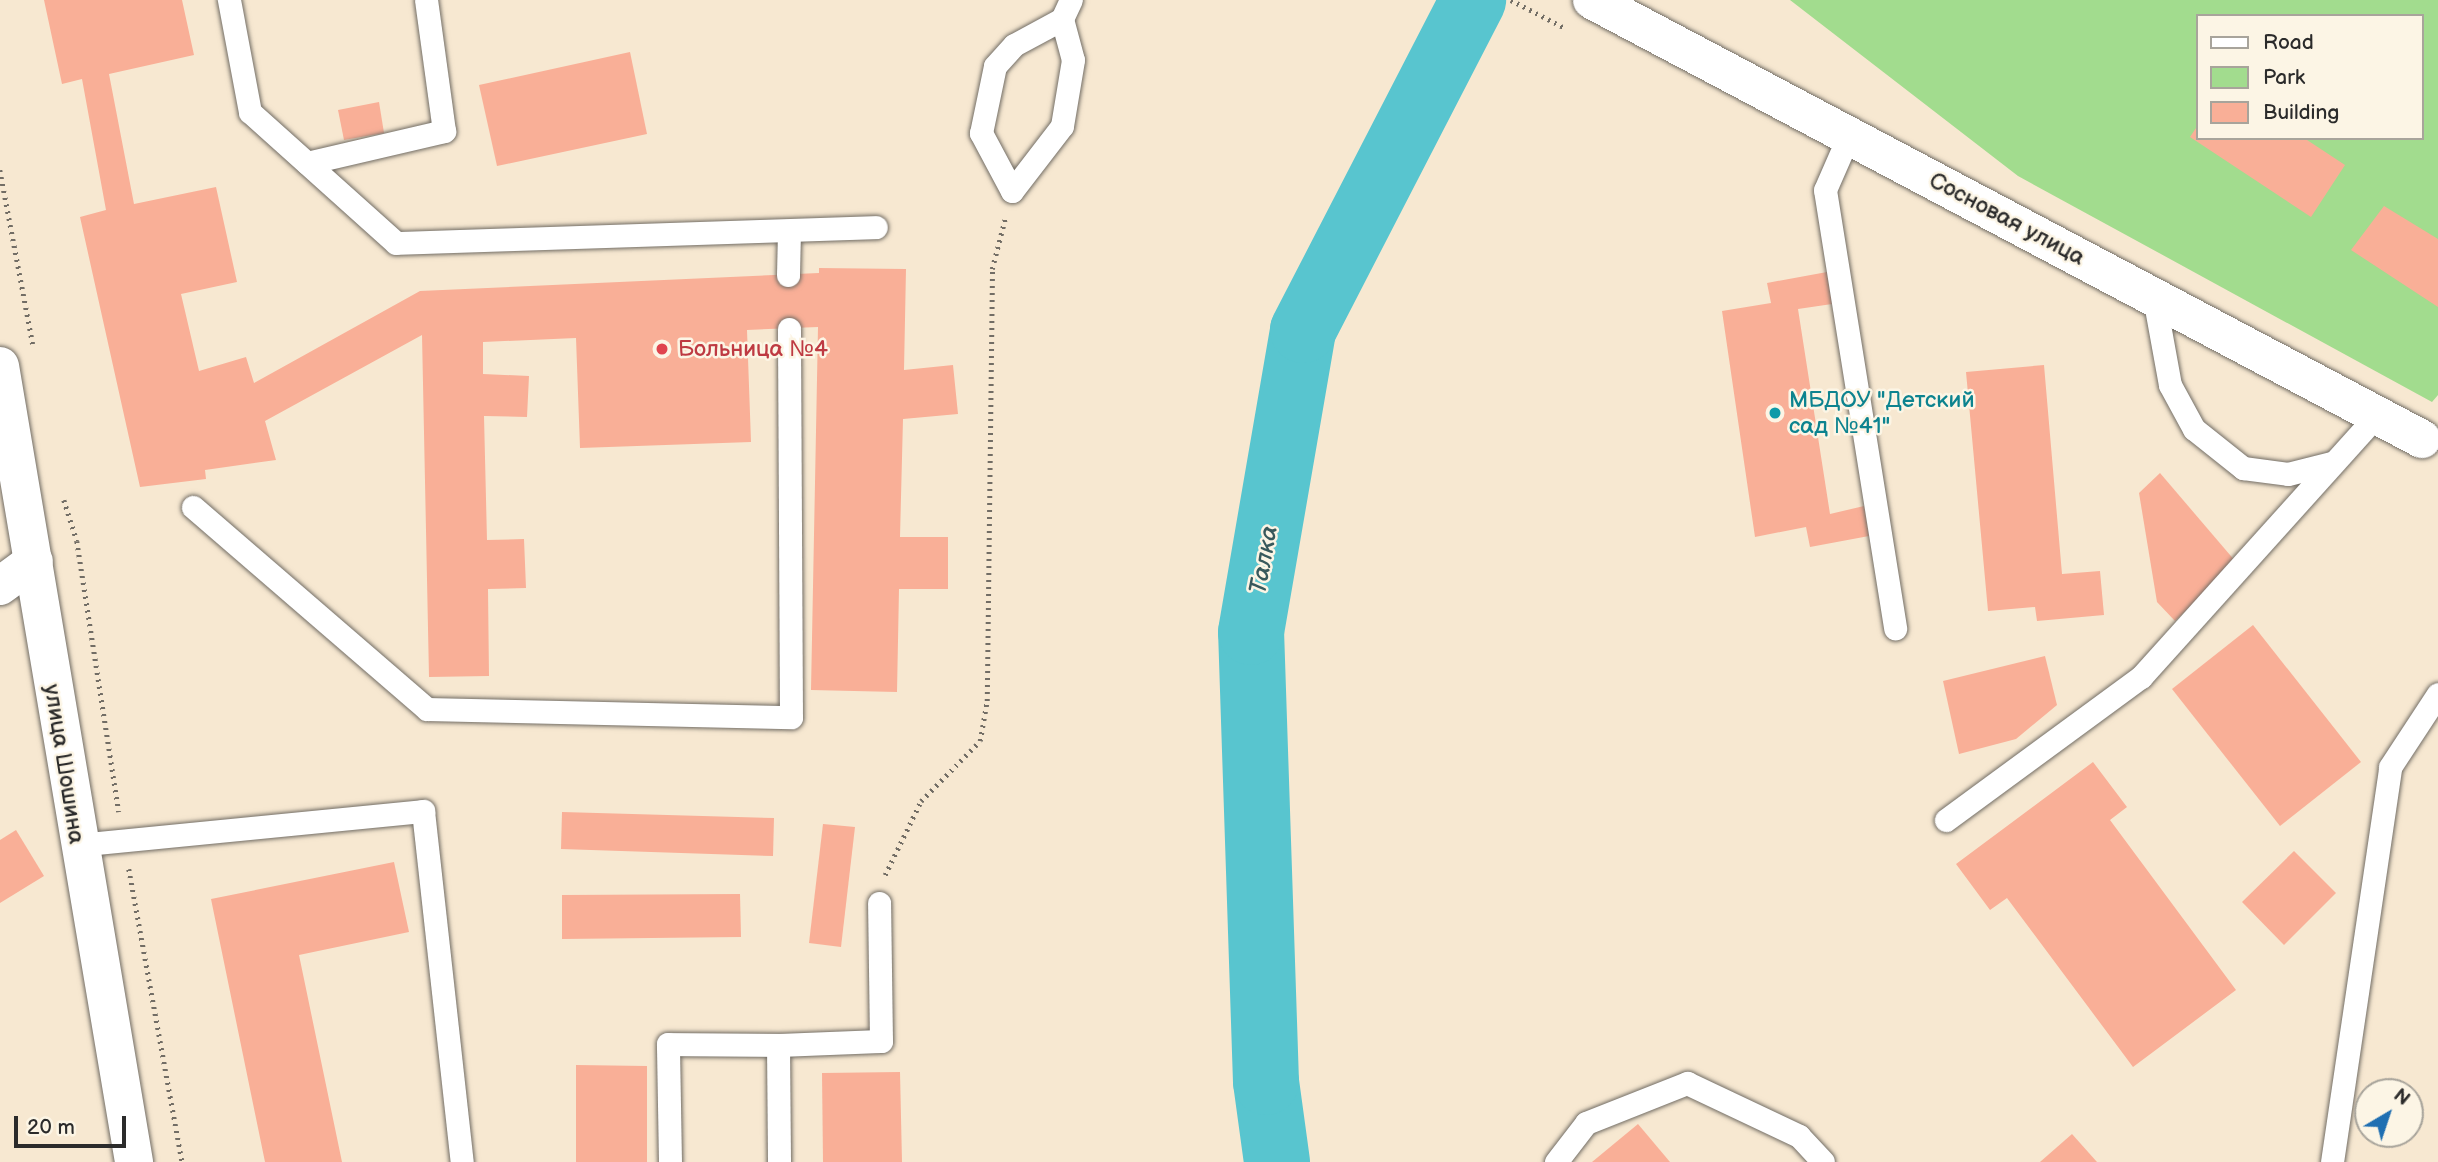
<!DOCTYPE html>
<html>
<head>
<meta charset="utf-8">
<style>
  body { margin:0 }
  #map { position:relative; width:2438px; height:1162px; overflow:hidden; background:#f7e8d1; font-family:"Balsamiq Sans",sans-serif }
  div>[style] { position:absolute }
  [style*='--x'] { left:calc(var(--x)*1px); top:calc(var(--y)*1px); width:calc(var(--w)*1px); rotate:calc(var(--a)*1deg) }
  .green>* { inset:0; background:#a2dc8e }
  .river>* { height:66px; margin:-33px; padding:0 33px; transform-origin:33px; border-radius:33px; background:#58c5cf }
  .building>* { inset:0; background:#f9af97 }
  .path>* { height:4.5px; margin-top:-2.25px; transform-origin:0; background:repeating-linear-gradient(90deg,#726d65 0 2px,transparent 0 7px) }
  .roads { filter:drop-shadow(0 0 2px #726d65) drop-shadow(0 0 2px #726d65) }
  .service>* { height:23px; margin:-11.5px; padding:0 11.5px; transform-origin:11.5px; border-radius:11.5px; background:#fff }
  .minor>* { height:38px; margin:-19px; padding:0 19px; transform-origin:19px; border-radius:19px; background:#fff }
  .tertiary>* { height:38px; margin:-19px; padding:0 19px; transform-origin:19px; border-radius:19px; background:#fff }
  .dots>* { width:19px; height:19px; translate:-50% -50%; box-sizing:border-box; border:4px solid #fcf5e5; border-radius:50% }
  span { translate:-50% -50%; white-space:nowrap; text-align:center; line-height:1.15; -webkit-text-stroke:5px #fcf5e5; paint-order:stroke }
  .street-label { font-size:23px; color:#2b2b2b }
  .health-label { font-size:23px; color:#be3a42 }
  .left { translate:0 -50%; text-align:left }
  .culture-label { font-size:23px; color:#0d838f }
  .water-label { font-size:24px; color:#38595c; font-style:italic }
  .legend { position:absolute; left:2196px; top:14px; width:228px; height:126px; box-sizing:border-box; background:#fcf5e5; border:2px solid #a8a49b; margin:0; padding:9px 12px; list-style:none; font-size:21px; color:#2b2b2b }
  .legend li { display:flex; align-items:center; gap:14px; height:35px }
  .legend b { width:35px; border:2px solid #a8a49b }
  .north { position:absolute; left:2354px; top:1078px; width:70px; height:70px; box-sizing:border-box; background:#fcf5e5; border:2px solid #a8a49b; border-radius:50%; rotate:39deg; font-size:19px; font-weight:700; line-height:28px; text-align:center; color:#2b2b2b }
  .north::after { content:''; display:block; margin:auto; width:24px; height:32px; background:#1f6fb2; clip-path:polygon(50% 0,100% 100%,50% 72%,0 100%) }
  .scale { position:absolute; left:14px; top:1116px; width:112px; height:32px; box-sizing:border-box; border:4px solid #2b2b2b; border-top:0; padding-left:9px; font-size:21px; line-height:24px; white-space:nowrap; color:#2b2b2b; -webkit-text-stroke:5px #fcf5e5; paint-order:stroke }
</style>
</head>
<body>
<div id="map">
  <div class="green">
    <i style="clip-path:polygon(evenodd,1790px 0,2438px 0,2438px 395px,2432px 402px,2018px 176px,1790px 0,2198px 16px,2422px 16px,2422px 138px,2198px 138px,2198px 16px)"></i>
  </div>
  <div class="river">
    <i style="--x:1277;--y:1162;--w:81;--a:-97.8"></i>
    <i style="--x:1266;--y:1082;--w:450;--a:-91.9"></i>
    <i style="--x:1251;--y:632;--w:306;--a:-80.2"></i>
    <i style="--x:1303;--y:330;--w:371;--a:-62.7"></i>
  </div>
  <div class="building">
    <i style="clip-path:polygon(44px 0,182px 0,194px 55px,109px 74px,134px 204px,216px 187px,237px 282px,181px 294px,199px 371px,246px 357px,254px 383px,420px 291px,819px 273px,819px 268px,906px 269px,904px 370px,953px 365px,958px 414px,903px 419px,900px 537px,948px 537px,948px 589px,899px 589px,897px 692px,811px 690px,818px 327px,747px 330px,751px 442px,580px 448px,576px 338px,483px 342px,483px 374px,529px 376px,527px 417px,484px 416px,487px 540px,524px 539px,526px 588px,488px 589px,489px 676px,429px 677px,422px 335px,265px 421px,276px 460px,205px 470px,206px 479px,140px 487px,80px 217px,106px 210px,82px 79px,62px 84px)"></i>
    <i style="clip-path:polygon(630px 52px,647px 134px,497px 166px,479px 85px)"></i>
    <i style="clip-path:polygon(379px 102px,384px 133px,344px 140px,338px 110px)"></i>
    <i style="clip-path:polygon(2198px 125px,2198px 138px,2304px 138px,2345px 165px,2311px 217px,2190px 137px)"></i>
    <i style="clip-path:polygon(2384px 206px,2438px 239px,2438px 307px,2351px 250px)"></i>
    <i style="clip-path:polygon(1827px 272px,1832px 304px,1798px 309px,1830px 514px,1864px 506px,1869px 536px,1810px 547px,1806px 527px,1755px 537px,1722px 311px,1771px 303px,1767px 283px)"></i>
    <i style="clip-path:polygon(2044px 365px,2062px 574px,2100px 571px,2104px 615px,2037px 621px,2035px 607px,1988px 611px,1966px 372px)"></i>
    <i style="clip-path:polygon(2160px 473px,2236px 562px,2175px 621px,2157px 602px,2139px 493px)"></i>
    <i style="clip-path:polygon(2253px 625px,2361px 762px,2280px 826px,2172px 689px)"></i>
    <i style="clip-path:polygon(2045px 656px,2057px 705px,2016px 739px,1959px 754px,1943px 681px)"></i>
    <i style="clip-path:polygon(2093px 762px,2127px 807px,2110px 820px,2236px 990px,2133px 1067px,2007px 898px,1990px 910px,1956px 864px)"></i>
    <i style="clip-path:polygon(562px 812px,774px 818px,773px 856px,561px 849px)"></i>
    <i style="clip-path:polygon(823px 824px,855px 827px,841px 947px,809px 943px)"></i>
    <i style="clip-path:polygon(16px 830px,44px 876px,0 903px,0 840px)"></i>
    <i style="clip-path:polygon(2294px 851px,2336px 893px,2284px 945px,2242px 902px)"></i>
    <i style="clip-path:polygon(394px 862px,409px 932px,299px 955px,342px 1162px,265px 1162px,211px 899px)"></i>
    <i style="clip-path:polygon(740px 894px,741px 937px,562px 939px,562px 895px)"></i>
    <i style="clip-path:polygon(576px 1065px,647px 1066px,647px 1162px,576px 1162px)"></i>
    <i style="clip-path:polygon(900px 1072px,902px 1162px,823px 1162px,822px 1073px)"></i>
    <i style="clip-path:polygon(1638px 1124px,1670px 1162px,1592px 1162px)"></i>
    <i style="clip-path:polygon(2072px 1134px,2097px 1162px,2040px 1162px)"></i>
  </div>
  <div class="path">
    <i style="--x:1511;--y:0;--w:59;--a:27.4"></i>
    <i style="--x:0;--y:170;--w:177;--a:79.3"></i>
    <i style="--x:64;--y:500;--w:43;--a:72.4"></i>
    <i style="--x:77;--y:541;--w:274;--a:81.2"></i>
    <i style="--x:129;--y:869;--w:298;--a:79.7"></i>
    <i style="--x:885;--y:875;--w:82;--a:-64.1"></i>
    <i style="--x:921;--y:801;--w:84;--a:-45.5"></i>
    <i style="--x:980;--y:741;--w:41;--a:-80.1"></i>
    <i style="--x:987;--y:701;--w:432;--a:-89.3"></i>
    <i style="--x:992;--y:269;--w:52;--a:-75.4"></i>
  </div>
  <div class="roads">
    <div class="service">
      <i style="--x:229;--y:0;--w:114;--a:79.4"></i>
      <i style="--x:250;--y:112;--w:196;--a:41.9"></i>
      <i style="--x:396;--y:243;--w:480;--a:-1.9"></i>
      <i style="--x:1062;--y:19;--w:42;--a:75"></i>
      <i style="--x:1073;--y:60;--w:67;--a:99.5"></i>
      <i style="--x:1062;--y:126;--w:82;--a:127.6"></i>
      <i style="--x:1012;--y:191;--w:66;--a:-118.1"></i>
      <i style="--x:981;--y:133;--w:68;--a:-78.2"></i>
      <i style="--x:995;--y:66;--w:28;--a:-48"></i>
      <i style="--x:1014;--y:45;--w:55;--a:-28.4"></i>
      <i style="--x:1062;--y:19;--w:21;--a:-65"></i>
      <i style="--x:1849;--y:135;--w:60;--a:113.6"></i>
      <i style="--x:1825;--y:190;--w:444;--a:80.9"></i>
      <i style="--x:307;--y:163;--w:141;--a:-13.1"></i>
      <i style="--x:444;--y:131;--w:132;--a:-97.8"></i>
      <i style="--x:788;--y:275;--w:44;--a:-88.7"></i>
      <i style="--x:2154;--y:297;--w:89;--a:79.7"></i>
      <i style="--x:2170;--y:385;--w:50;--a:61.4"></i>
      <i style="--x:2194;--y:429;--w:63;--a:38.5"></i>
      <i style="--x:2243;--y:468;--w:45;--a:7.6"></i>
      <i style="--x:2288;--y:474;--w:44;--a:-14.3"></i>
      <i style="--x:193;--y:507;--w:309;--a:40.8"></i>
      <i style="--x:427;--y:709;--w:364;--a:1.3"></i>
      <i style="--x:791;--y:717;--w:388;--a:-90.3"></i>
      <i style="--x:1946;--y:820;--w:242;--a:-36.3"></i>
      <i style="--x:2141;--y:677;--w:353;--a:-48"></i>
      <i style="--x:77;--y:845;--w:348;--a:-5.6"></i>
      <i style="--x:423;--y:811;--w:353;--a:83.7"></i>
      <i style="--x:778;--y:1045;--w:103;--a:-2.2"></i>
      <i style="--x:881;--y:1041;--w:138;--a:-90.8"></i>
      <i style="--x:670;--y:1162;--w:118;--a:-91"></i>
      <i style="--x:668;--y:1044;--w:110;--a:0.5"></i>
      <i style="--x:778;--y:1045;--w:117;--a:89.5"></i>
      <i style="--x:1556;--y:1162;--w:49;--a:-52.4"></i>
      <i style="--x:1586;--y:1123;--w:109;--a:-21.6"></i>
      <i style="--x:1687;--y:1083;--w:124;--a:25.3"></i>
      <i style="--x:1799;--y:1136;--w:35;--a:47"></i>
      <i style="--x:2332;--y:1162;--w:399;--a:-81.6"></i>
      <i style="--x:2390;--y:767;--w:87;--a:-56.7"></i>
    </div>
    <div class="minor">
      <i style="--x:1592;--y:0;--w:939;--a:27.88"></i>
    </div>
    <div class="tertiary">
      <i style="--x:0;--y:366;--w:807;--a:80.44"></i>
      <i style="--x:0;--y:586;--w:42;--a:-36.3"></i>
    </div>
  </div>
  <div class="dots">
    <i style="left:662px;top:349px;background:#e0444e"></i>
    <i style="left:1775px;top:413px;background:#0f9aa8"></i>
  </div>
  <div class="street-label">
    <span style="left:2007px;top:219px;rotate:28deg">Сосновая улица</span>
    <span style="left:64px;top:764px;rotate:81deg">улица Шошина</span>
  </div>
  <div class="health-label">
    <span class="left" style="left:678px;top:349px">Больница №4</span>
  </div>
  <div class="culture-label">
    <span class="left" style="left:1789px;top:413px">МБДОУ "Детский<br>сад №41"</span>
  </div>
  <div class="water-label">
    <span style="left:1264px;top:560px;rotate:-80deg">Талка</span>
  </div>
  <ul class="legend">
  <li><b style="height:9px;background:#fff"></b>Road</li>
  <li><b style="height:19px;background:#a2dc8e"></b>Park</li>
  <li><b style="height:19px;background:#f9af97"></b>Building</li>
  </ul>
  <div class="north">N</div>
  <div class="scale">20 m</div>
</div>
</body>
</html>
